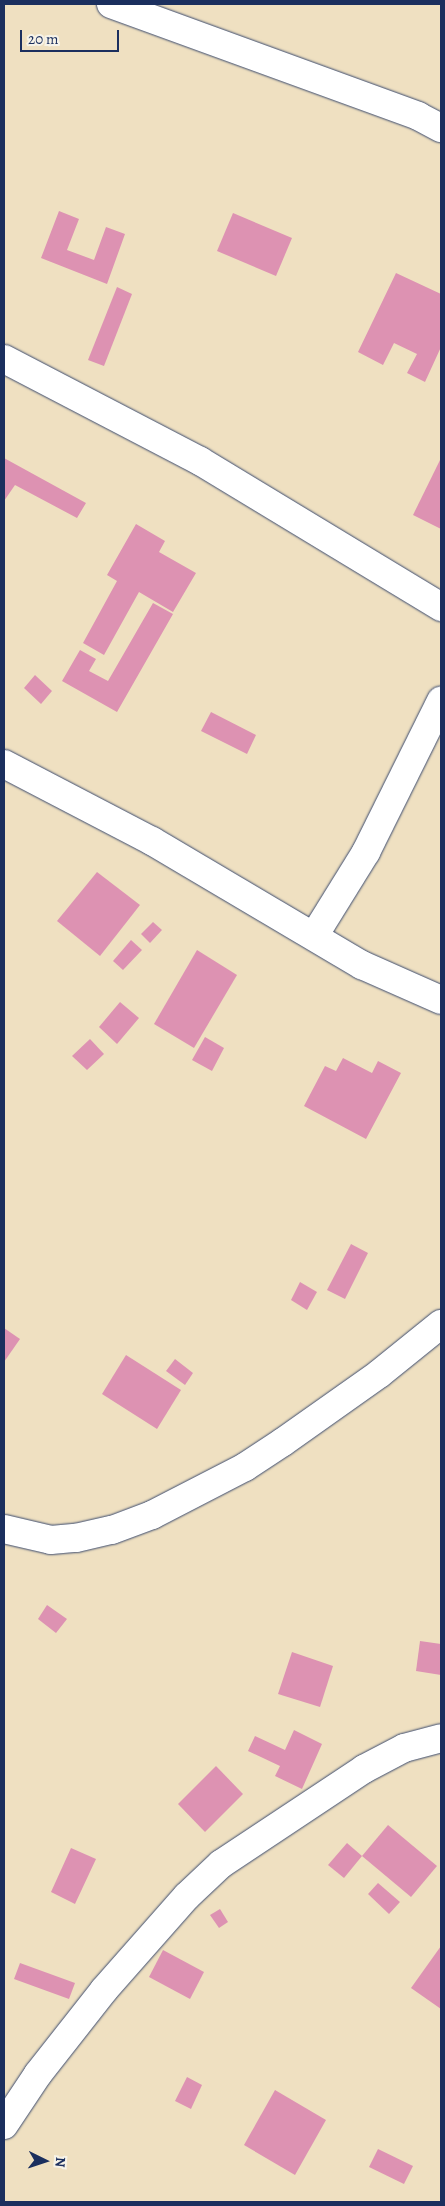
<!DOCTYPE html>
<html>
<head>
<meta charset="utf-8">
<style>
  body { margin:0 }
  #map { position:relative; width:445px; height:2206px; overflow:hidden; background:#efe0c1; font-family:Alegreya,serif }
  div>[style] { position:absolute }
  [style*='--x'] { left:calc(var(--x)*1px); top:calc(var(--y)*1px); width:calc(var(--w)*1px); rotate:calc(var(--a)*1deg) }
  .building>* { inset:0; background:#dd92b2 }
  .roads { filter:drop-shadow(0 0 1px #3b4a6d) drop-shadow(0 0 1px #3b4a6d) }
  .street>* { height:28px; margin:-14px; padding:0 14px; transform-origin:14px; border-radius:14px; background:#fff }
  span { translate:-50% -50%; white-space:nowrap; text-align:center; line-height:1.15; -webkit-text-stroke:4.5px #f7f3e8; paint-order:stroke }
  .frame { position:absolute; inset:0; border:5px solid #1b2f5e; pointer-events:none }
  .north { position:absolute; left:20px; top:2136px; width:50px; height:50px; -webkit-text-stroke:4px #f7f3e8; paint-order:stroke; rotate:94deg; font-size:14px; font-weight:700; line-height:20px; text-align:center; color:#1b2f5e }
  .north::after { content:''; display:block; margin:auto; width:18px; height:22px; background:#1b2f5e; clip-path:polygon(50% 0,100% 100%,50% 72%,0 100%) }
  .scale { position:absolute; left:20px; top:30px; width:99px; height:22px; box-sizing:border-box; border:2px solid #1b2f5e; border-top:0; padding-left:6px; font-size:15px; line-height:18px; white-space:nowrap; color:#1b2f5e; -webkit-text-stroke:4px #f7f3e8; paint-order:stroke }
</style>
</head>
<body>
<div id="map">
  <div class="building">
    <i style="clip-path:polygon(59px 211px,79px 219px,67px 250px,94px 260px,106px 227px,125px 234px,107px 284px,41px 258px)"></i>
    <i style="clip-path:polygon(233px 213px,292px 238px,276px 276px,217px 251px)"></i>
    <i style="clip-path:polygon(396px 273px,441px 294px,441px 347px,425px 382px,407px 373px,417px 354px,394px 343px,383px 365px,358px 352px)"></i>
    <i style="clip-path:polygon(117px 287px,132px 294px,104px 366px,88px 360px)"></i>
    <i style="clip-path:polygon(4px 458px,86px 503px,77px 518px,15px 485px,4px 501px)"></i>
    <i style="clip-path:polygon(441px 458px,441px 529px,413px 515px)"></i>
    <i style="clip-path:polygon(136px 524px,165px 541px,159px 552px,196px 573px,173px 612px,139px 592px,104px 655px,83px 643px,117px 581px,107px 575px)"></i>
    <i style="clip-path:polygon(153px 603px,173px 614px,117px 712px,62px 681px,80px 650px,96px 659px,89px 671px,108px 681px)"></i>
    <i style="clip-path:polygon(35px 675px,52px 691px,41px 704px,24px 688px)"></i>
    <i style="clip-path:polygon(211px 712px,256px 735px,247px 754px,201px 731px)"></i>
    <i style="clip-path:polygon(97px 872px,140px 905px,100px 956px,57px 921px)"></i>
    <i style="clip-path:polygon(153px 922px,162px 930px,150px 943px,141px 934px)"></i>
    <i style="clip-path:polygon(131px 940px,142px 950px,123px 970px,113px 961px)"></i>
    <i style="clip-path:polygon(197px 950px,237px 975px,194px 1048px,154px 1024px)"></i>
    <i style="clip-path:polygon(120px 1002px,139px 1018px,117px 1044px,99px 1027px)"></i>
    <i style="clip-path:polygon(205px 1037px,224px 1048px,212px 1071px,192px 1060px)"></i>
    <i style="clip-path:polygon(90px 1039px,104px 1054px,87px 1070px,72px 1056px)"></i>
    <i style="clip-path:polygon(343px 1058px,372px 1073px,378px 1061px,401px 1073px,366px 1139px,304px 1106px,325px 1066px,336px 1071px)"></i>
    <i style="clip-path:polygon(351px 1244px,368px 1253px,345px 1299px,327px 1290px)"></i>
    <i style="clip-path:polygon(300px 1282px,317px 1292px,307px 1310px,291px 1300px)"></i>
    <i style="clip-path:polygon(4px 1328px,20px 1339px,4px 1362px)"></i>
    <i style="clip-path:polygon(126px 1355px,181px 1390px,157px 1429px,102px 1394px)"></i>
    <i style="clip-path:polygon(175px 1359px,193px 1373px,185px 1385px,166px 1371px)"></i>
    <i style="clip-path:polygon(47px 1605px,67px 1619px,56px 1633px,38px 1619px)"></i>
    <i style="clip-path:polygon(420px 1641px,441px 1644px,441px 1675px,416px 1671px)"></i>
    <i style="clip-path:polygon(292px 1652px,333px 1666px,320px 1707px,278px 1694px)"></i>
    <i style="clip-path:polygon(294px 1730px,322px 1744px,302px 1789px,275px 1776px,280px 1766px,248px 1751px,255px 1736px,285px 1750px)"></i>
    <i style="clip-path:polygon(216px 1766px,243px 1794px,205px 1832px,178px 1804px)"></i>
    <i style="clip-path:polygon(388px 1825px,437px 1866px,411px 1897px,362px 1856px)"></i>
    <i style="clip-path:polygon(347px 1843px,362px 1856px,344px 1878px,328px 1865px)"></i>
    <i style="clip-path:polygon(71px 1848px,96px 1859px,75px 1904px,51px 1892px)"></i>
    <i style="clip-path:polygon(378px 1883px,400px 1902px,389px 1914px,368px 1894px)"></i>
    <i style="clip-path:polygon(220px 1909px,228px 1922px,219px 1928px,210px 1915px)"></i>
    <i style="clip-path:polygon(441px 1946px,441px 2009px,411px 1988px)"></i>
    <i style="clip-path:polygon(163px 1950px,204px 1972px,190px 1999px,149px 1977px)"></i>
    <i style="clip-path:polygon(20px 1963px,75px 1983px,69px 1999px,14px 1979px)"></i>
    <i style="clip-path:polygon(187px 2077px,202px 2085px,191px 2109px,175px 2101px)"></i>
    <i style="clip-path:polygon(275px 2090px,326px 2120px,295px 2175px,244px 2145px)"></i>
    <i style="clip-path:polygon(378px 2149px,413px 2166px,404px 2184px,369px 2167px)"></i>
  </div>
  <div class="roads">
    <div class="street">
      <i style="--x:111;--y:4;--w:327;--a:20"></i>
      <i style="--x:418;--y:116;--w:26;--a:28"></i>
      <i style="--x:4;--y:359;--w:221;--a:27.5"></i>
      <i style="--x:200;--y:461;--w:282;--a:31.2"></i>
      <i style="--x:4;--y:764;--w:167;--a:27.5"></i>
      <i style="--x:152;--y:841;--w:244;--a:30.6"></i>
      <i style="--x:362;--y:965;--w:86;--a:23.9"></i>
      <i style="--x:314;--y:936;--w:99;--a:-58.2"></i>
      <i style="--x:366;--y:852;--w:169;--a:-63.6"></i>
      <i style="--x:4;--y:1529;--w:48;--a:13.2"></i>
      <i style="--x:51;--y:1540;--w:25;--a:-5"></i>
      <i style="--x:76;--y:1538;--w:37;--a:-13"></i>
      <i style="--x:112;--y:1530;--w:43;--a:-20.6"></i>
      <i style="--x:152;--y:1515;--w:105;--a:-27.3"></i>
      <i style="--x:245;--y:1467;--w:45;--a:-33.3"></i>
      <i style="--x:283;--y:1442;--w:118;--a:-35.3"></i>
      <i style="--x:379;--y:1374;--w:80;--a:-38.9"></i>
      <i style="--x:4;--y:2125;--w:61;--a:-56.3"></i>
      <i style="--x:38;--y:2074;--w:107;--a:-51.8"></i>
      <i style="--x:104;--y:1990;--w:125;--a:-48.6"></i>
      <i style="--x:187;--y:1896;--w:47;--a:-43.3"></i>
      <i style="--x:221;--y:1864;--w:172;--a:-33.6"></i>
      <i style="--x:364;--y:1769;--w:45;--a:-27.7"></i>
      <i style="--x:404;--y:1748;--w:38;--a:-15"></i>
    </div>
  </div>
  <div class="frame"></div>
  <div class="north">N</div>
  <div class="scale">20 m</div>
</div>
</body>
</html>
